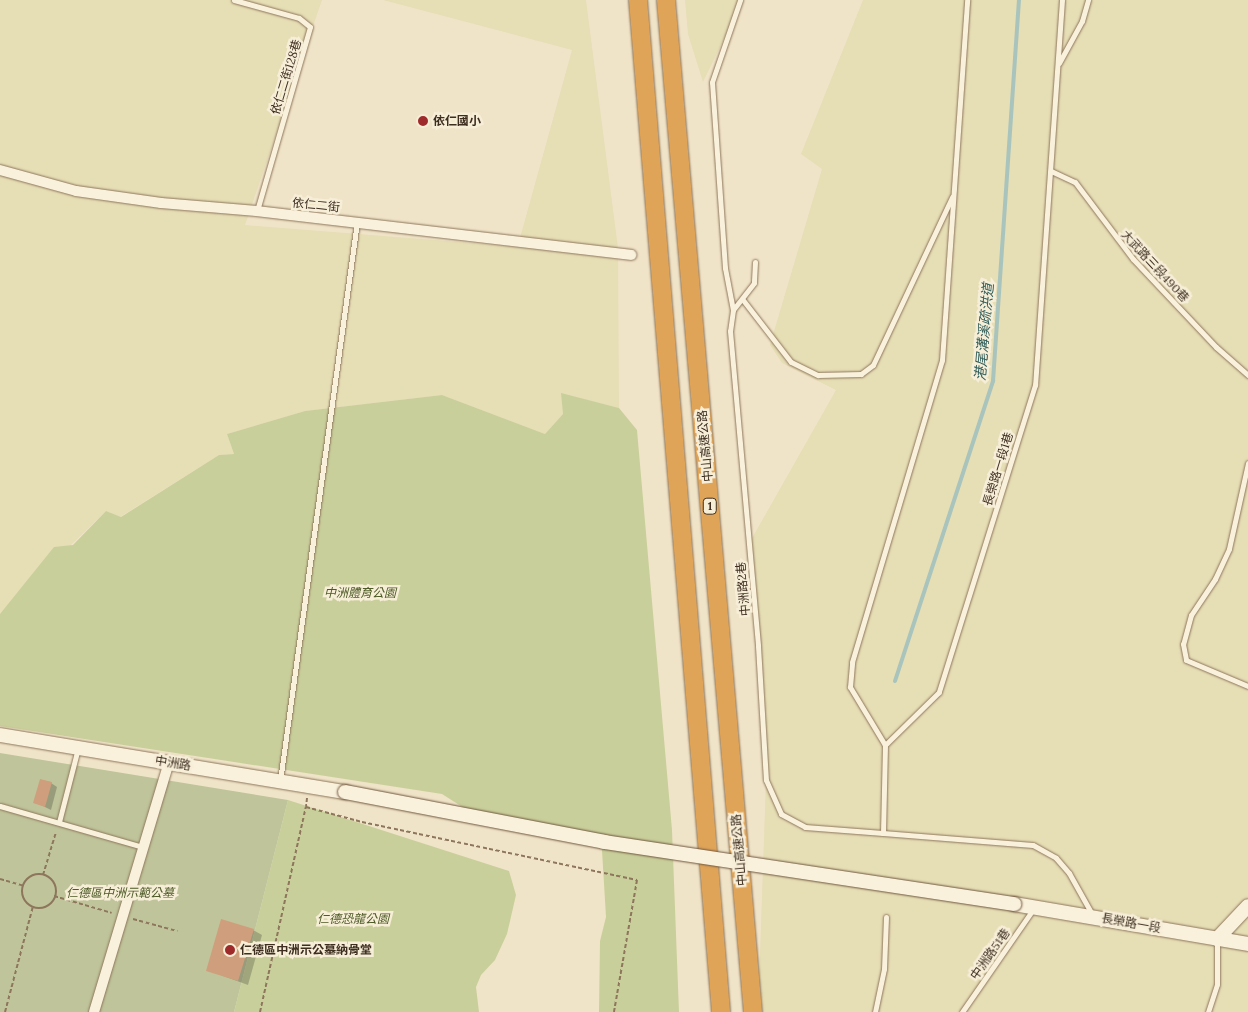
<!DOCTYPE html>
<html>
<head>
<meta charset="utf-8">
<style>
  body { margin:0 }
  #map { position:relative; width:1248px; height:1012px; overflow:hidden; background:#f0e4c8; font-family:Lora,"Noto Sans TC",serif }
  div>[style] { position:absolute }
  [style*='--x'] { left:calc(var(--x)*1px); top:calc(var(--y)*1px); width:calc(var(--w)*1px); rotate:calc(var(--a)*1deg) }
  .farmland>* { inset:0; background:#e6deb5 }
  .green>* { inset:0; background:#c9cf9b }
  .cemetery>* { inset:0; background:#bfc49a }
  .shadow>* { inset:0; background:#0003 }
  .stream>* { height:4px; margin:-2px; padding:0 2px; transform-origin:2px; border-radius:2px; background:#a9c4bc }
  .building>* { inset:0; background:#cf9f7d }
  .path>* { height:2px; margin-top:-1px; transform-origin:0; background:repeating-linear-gradient(90deg,#8d765c 0 4px,transparent 0 6.5px) }
  .path>.ring { margin:-1px; padding:0; box-sizing:content-box; background:none; border:2px solid #8d765c; border-radius:50% }
  .roads { filter:drop-shadow(0 0 1px #8d765c) drop-shadow(0 0 1px #8d765c) }
  .lane>* { height:5px; margin:-2.5px; padding:0 2.5px; transform-origin:2.5px; border-radius:2.5px; background:#faf1dc }
  .street>* { height:10px; margin:-5px; padding:0 5px; transform-origin:5px; border-radius:5px; background:#faf1dc }
  .secondary>* { height:14px; margin:-7px; padding:0 7px; transform-origin:7px; border-radius:7px; background:#faf1dc }
  .highway>* { height:18px; margin:-9px; padding:0 9px; transform-origin:9px; border-radius:9px; background:#e0a458 }
  .bridges { filter:drop-shadow(0 0 1px #6f573f) drop-shadow(0 0 1px #6f573f) }
  .secondary-bridge>* { height:14px; margin:-7px; padding:0 7px; transform-origin:7px; border-radius:7px; background:#faf1dc }
  .dots>* { width:14px; height:14px; translate:-50% -50%; box-sizing:border-box; border:2px solid #f7eed8; border-radius:50% }
  span { translate:-50% -50%; white-space:nowrap; text-align:center; line-height:1.15; -webkit-text-stroke:5px #f7eed8; paint-order:stroke }
  .shield-label span { padding:1px 4px; background:#f7eed8; border:1px solid; border-radius:4px; -webkit-text-stroke-width:0 }
  .shield-label { font-size:11px; color:#3d2e20; font-weight:700 }
  .street-label { font-size:12px; color:#3d2e20 }
  .poi-label { font-size:12px; color:#3d2e20; font-weight:700 }
  .left { translate:0 -50%; text-align:left }
  .park-label { font-size:12px; color:#4d5a26; font-style:italic }
  .water-label { font-size:14px; color:#2f5d5a; font-style:italic }
</style>
</head>
<body>
<div id="map">
  <div class="farmland">
    <i style="clip-path:polygon(0 0,322px 0,245px 225px,521px 247px,520px 238px,572px 50px,383px 0,586px 0,618px 248px,619px 408px,562px 394px,563px 414px,545px 434px,442px 395px,305px 411px,227px 434px,234px 454px,219px 455px,120px 517px,106px 511px,0 614px)"></i>
    <i style="clip-path:polygon(685px 0,743px 0,703px 82px,688px 34px)"></i>
    <i style="clip-path:polygon(863px 0,1248px 0,1248px 1012px,758px 1012px,766px 780px,751px 540px,836px 390px,782px 363px,770px 345px,822px 169px,801px 154px)"></i>
  </div>
  <div class="green">
    <i style="clip-path:polygon(561px 393px,619px 408px,637px 430px,672px 830px,679px 1012px,599px 1012px,600px 941px,606px 917px,601px 834px,475px 815px,442px 794px,0 726px,0 614px,54px 547px,73px 545px,106px 511px,121px 517px,219px 455px,234px 454px,227px 434px,305px 411px,442px 395px,545px 434px,563px 414px)"></i>
    <i style="clip-path:polygon(288px 800px,509px 871px,516px 895px,507px 934px,495px 960px,481px 975px,476px 987px,479px 1012px,234px 1012px)"></i>
  </div>
  <div class="cemetery">
    <i style="clip-path:polygon(0 753px,288px 800px,234px 1012px,0 1012px)"></i>
  </div>
  <div class="shadow">
    <i style="clip-path:polygon(51px 783px,57px 787px,51px 810px,35px 802px)"></i>
    <i style="clip-path:polygon(253px 930px,262px 935px,248px 985px,207px 970px)"></i>
  </div>
  <div class="stream">
    <i style="--x:895;--y:681;--w:316;--a:-71.9"></i>
    <i style="--x:993;--y:381;--w:382;--a:-86.1"></i>
  </div>
  <div class="building">
    <i style="clip-path:polygon(40px 779px,52px 782px,45px 807px,33px 803px)"></i>
    <i style="clip-path:polygon(221px 919px,254px 929px,238px 981px,206px 971px)"></i>
  </div>
  <div class="path">
    <i style="--x:307;--y:798;--w:9;--a:96"></i>
    <i style="--x:306;--y:807;--w:58;--a:15"></i>
    <i style="--x:362;--y:822;--w:281;--a:11.9"></i>
    <i style="--x:637;--y:880;--w:134;--a:99.9"></i>
    <i class="ring" style="left:22px;top:874px;width:32px;height:32px"></i>
    <i style="--x:43;--y:875;--w:45;--a:-73.2"></i>
    <i style="--x:0;--y:879;--w:25;--a:16"></i>
    <i style="--x:54;--y:896;--w:60;--a:16.3"></i>
    <i style="--x:133;--y:919;--w:46;--a:15.3"></i>
    <i style="--x:5;--y:1012;--w:110;--a:-75.2"></i>
    <i style="--x:260;--y:1012;--w:210;--a:-77.4"></i>
  </div>
  <div class="roads">
    <div class="lane">
      <i style="--x:234;--y:0;--w:67;--a:15.5"></i>
      <i style="--x:299;--y:18;--w:14;--a:39"></i>
      <i style="--x:310;--y:27;--w:191;--a:106.1"></i>
      <i style="--x:1062;--y:0;--w:386;--a:94"></i>
      <i style="--x:1035;--y:385;--w:322;--a:107.4"></i>
      <i style="--x:939;--y:692;--w:76;--a:135.5"></i>
      <i style="--x:885;--y:745;--w:88;--a:91.3"></i>
      <i style="--x:883;--y:833;--w:150;--a:4.6"></i>
      <i style="--x:1033;--y:845;--w:26;--a:29"></i>
      <i style="--x:1056;--y:858;--w:20;--a:49"></i>
      <i style="--x:1069;--y:873;--w:49;--a:60.8"></i>
      <i style="--x:1059;--y:63;--w:48;--a:-61.3"></i>
      <i style="--x:1082;--y:21;--w:22;--a:-74"></i>
      <i style="--x:1051;--y:171;--w:26;--a:25"></i>
      <i style="--x:1075;--y:182;--w:96;--a:53"></i>
      <i style="--x:1133;--y:259;--w:121;--a:46.7"></i>
      <i style="--x:1216;--y:347;--w:43;--a:41.2"></i>
      <i style="--x:755;--y:262;--w:21;--a:93"></i>
      <i style="--x:754;--y:283;--w:34;--a:128"></i>
      <i style="--x:733;--y:310;--w:21;--a:98"></i>
      <i style="--x:730;--y:331;--w:316;--a:84.9"></i>
      <i style="--x:758;--y:646;--w:134;--a:86.6"></i>
      <i style="--x:766;--y:780;--w:37;--a:66"></i>
      <i style="--x:781;--y:814;--w:27;--a:28"></i>
      <i style="--x:805;--y:827;--w:78;--a:4.4"></i>
      <i style="--x:743;--y:300;--w:78;--a:52.3"></i>
      <i style="--x:791;--y:362;--w:30;--a:26"></i>
      <i style="--x:818;--y:375;--w:43;--a:-1.3"></i>
      <i style="--x:861;--y:374;--w:15;--a:-37"></i>
      <i style="--x:873;--y:365;--w:186;--a:-64.8"></i>
      <i style="--x:733;--y:310;--w:43;--a:-100.8"></i>
      <i style="--x:725;--y:268;--w:186;--a:-94"></i>
      <i style="--x:712;--y:82;--w:87;--a:-71.1"></i>
      <i style="--x:1248;--y:463;--w:88;--a:102.5"></i>
      <i style="--x:1229;--y:549;--w:33;--a:115"></i>
      <i style="--x:1215;--y:579;--w:43;--a:123.7"></i>
      <i style="--x:1191;--y:615;--w:30;--a:105"></i>
      <i style="--x:1183;--y:644;--w:16;--a:79"></i>
      <i style="--x:1186;--y:660;--w:67;--a:22.8"></i>
      <i style="--x:885;--y:745;--w:68;--a:-121.1"></i>
      <i style="--x:850;--y:687;--w:25;--a:-85"></i>
      <i style="--x:852;--y:662;--w:315;--a:-73.4"></i>
      <i style="--x:942;--y:360;--w:361;--a:-86"></i>
      <i style="--x:280;--y:781;--w:564;--a:-82.16"></i>
      <i style="--x:0;--y:806;--w:149;--a:16"></i>
      <i style="--x:59;--y:822;--w:76;--a:-75.6"></i>
      <i style="--x:875;--y:1012;--w:44;--a:-78.2"></i>
      <i style="--x:884;--y:969;--w:52;--a:-87.8"></i>
      <i style="--x:962;--y:1012;--w:126;--a:-55.3"></i>
      <i style="--x:1208;--y:1012;--w:29;--a:-72"></i>
      <i style="--x:1217;--y:984;--w:45;--a:-90"></i>
    </div>
    <div class="street">
      <i style="--x:0;--y:170;--w:79;--a:15.4"></i>
      <i style="--x:76;--y:191;--w:86;--a:8"></i>
      <i style="--x:161;--y:203;--w:96;--a:4.8"></i>
      <i style="--x:257;--y:211;--w:377;--a:6.7"></i>
      <i style="--x:94;--y:1012;--w:261;--a:-73.3"></i>
    </div>
    <div class="secondary">
      <i style="--x:0;--y:735;--w:350;--a:9.4"></i>
      <i style="--x:1014;--y:904;--w:237;--a:9.7"></i>
      <i style="--x:1217;--y:939;--w:45;--a:-46.8"></i>
    </div>
    <div class="highway">
      <i style="--x:638;--y:0;--w:1015;--a:85.31"></i>
      <i style="--x:666;--y:0;--w:1016;--a:85.09"></i>
    </div>
  </div>
  <div class="bridges">
    <div class="secondary-bridge">
      <i style="--x:345;--y:792;--w:264;--a:10.9"></i>
      <i style="--x:604;--y:842;--w:415;--a:8.6"></i>
    </div>
  </div>
  <div class="dots">
    <i style="left:423px;top:121px;background:#9e2a2b"></i>
    <i style="left:230px;top:950px;background:#9e2a2b"></i>
  </div>
  <div class="shield-label">
    <span style="left:710px;top:506px">1</span>
  </div>
  <div class="street-label">
    <span style="left:286px;top:77px;rotate:-73deg">依仁二街128巷</span>
    <span style="left:316px;top:205px;rotate:6deg">依仁二街</span>
    <span style="left:1155px;top:266px;rotate:47deg">大武路三段490巷</span>
    <span style="left:705px;top:446px;rotate:-95deg">中山高速公路</span>
    <span style="left:998px;top:469px;rotate:-73deg">長榮路一段1巷</span>
    <span style="left:743px;top:589px;rotate:-95deg">中洲路2巷</span>
    <span style="left:173px;top:763px;rotate:9deg">中洲路</span>
    <span style="left:739px;top:850px;rotate:-95deg">中山高速公路</span>
    <span style="left:1131px;top:923px;rotate:10deg">長榮路一段</span>
    <span style="left:990px;top:954px;rotate:-55deg">中洲路51巷</span>
  </div>
  <div class="poi-label">
    <span class="left" style="left:433px;top:121px">依仁國小</span>
    <span class="left" style="left:240px;top:950px">仁德區中洲示公墓納骨堂</span>
  </div>
  <div class="park-label">
    <span style="left:360px;top:593px">中洲體育公園</span>
    <span style="left:120px;top:893px">仁德區中洲示範公墓</span>
    <span style="left:353px;top:919px">仁德恐龍公園</span>
  </div>
  <div class="water-label">
    <span style="left:984px;top:332px;rotate:-85deg">港尾溝溪疏洪道</span>
  </div>
</div>
</body>
</html>
